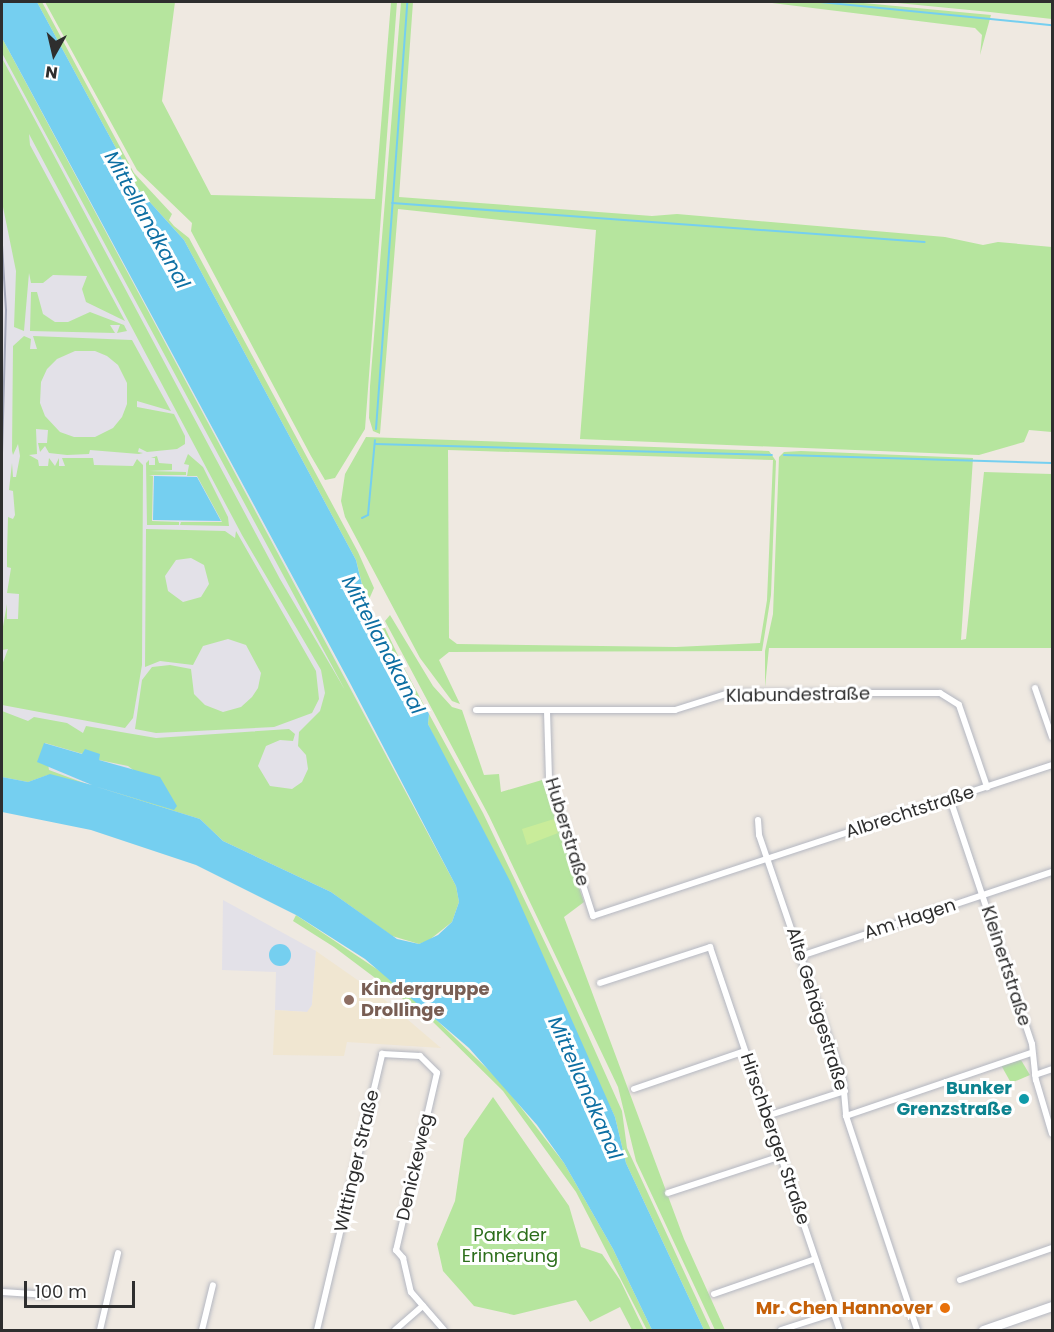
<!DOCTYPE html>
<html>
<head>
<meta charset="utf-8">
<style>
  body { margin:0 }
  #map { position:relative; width:1054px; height:1332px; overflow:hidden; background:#efe9e1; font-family:Poppins,sans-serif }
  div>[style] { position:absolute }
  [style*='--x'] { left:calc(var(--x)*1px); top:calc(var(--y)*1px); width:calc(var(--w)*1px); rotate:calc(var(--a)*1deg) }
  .industrial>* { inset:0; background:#e3e1e8 }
  .education>* { inset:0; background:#f0e6d1 }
  .green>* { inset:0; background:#b6e59e }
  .pitch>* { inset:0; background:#c9ec9a }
  .water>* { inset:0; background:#75cff0 }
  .round { border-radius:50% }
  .stream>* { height:2px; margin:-1px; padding:0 1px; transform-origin:1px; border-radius:1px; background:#75cff0 }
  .roads { filter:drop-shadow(0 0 2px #b4b7c1) drop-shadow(0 0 2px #b4b7c1) }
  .street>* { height:6px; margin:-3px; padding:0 3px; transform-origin:3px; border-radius:3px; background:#fff }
  .secondary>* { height:9px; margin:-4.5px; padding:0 4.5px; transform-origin:4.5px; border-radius:4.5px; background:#fff }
  .rail>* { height:2px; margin:-1px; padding:0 1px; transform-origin:1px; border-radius:1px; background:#a3a6b8 }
  .dots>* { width:16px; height:16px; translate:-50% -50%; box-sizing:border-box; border:3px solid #fff; border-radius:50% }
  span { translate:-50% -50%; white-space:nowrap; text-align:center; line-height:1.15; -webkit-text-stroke:6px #fff; paint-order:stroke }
  .street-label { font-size:18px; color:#2e2e2e }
  .education-label { font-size:18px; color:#785e54; font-weight:700 }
  .left { translate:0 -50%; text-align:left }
  .culture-label { font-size:18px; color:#0d838f; font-weight:700 }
  .right { translate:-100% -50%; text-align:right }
  .park-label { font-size:18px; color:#2c6e1b }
  .food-label { font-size:18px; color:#c56008; font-weight:700 }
  .water-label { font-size:20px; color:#0d6fa3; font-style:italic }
  .frame { position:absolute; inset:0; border:3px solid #2e2e2e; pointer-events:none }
  .north { position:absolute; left:24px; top:24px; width:60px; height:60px; -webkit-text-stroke:4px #fff; paint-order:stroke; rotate:188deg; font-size:16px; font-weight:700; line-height:24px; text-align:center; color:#2e2e2e }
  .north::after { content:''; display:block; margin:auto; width:21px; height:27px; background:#2e2e2e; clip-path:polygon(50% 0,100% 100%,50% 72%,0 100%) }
  .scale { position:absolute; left:24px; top:1281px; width:111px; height:27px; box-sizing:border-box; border:3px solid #2e2e2e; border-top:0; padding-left:8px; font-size:18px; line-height:21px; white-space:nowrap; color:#2e2e2e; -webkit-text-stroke:4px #fff; paint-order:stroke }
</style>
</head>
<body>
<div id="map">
  <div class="industrial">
    <i style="clip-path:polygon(2px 38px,287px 567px,456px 886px,200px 819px,2px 777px)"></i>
    <i style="clip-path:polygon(223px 900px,316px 951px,312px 1005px,308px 1012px,275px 1010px,276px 972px,222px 970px)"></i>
  </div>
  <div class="education">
    <i style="clip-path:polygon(316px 951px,379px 995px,441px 1048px,347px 1042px,344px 1056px,273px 1055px,275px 1010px,307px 1012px,312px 1005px)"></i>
  </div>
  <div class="green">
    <i style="clip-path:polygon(37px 2px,42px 2px,134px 173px,172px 214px,169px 220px,174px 226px,189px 238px,358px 552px,374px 588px,367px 604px,356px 560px,184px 240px,138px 189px)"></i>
    <i style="clip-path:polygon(45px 2px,175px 2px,162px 101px,211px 195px,375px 199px,391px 2px,397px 2px,365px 429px,335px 478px,325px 480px,311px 456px,191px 231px,192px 223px,137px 170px)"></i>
    <i style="clip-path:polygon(401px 2px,413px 2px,399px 197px,652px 216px,677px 214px,945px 237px,983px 245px,998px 242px,1052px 247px,1052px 432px,1029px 430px,1024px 442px,979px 455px,580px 439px,596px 230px,398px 209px,380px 434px,373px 431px,369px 418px,370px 386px)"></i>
    <i style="clip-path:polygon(764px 2px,853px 2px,991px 15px,980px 55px,982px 35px,975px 28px)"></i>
    <i style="clip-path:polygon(887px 2px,1052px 2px,1052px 19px,990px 12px)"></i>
    <i style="clip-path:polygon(2px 38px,456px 886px,459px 902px,452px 922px,428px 941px,419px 944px,392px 936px,331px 892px,223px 841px,200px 819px,93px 786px,174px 809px,174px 801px,128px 766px,99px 760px,85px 750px,83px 754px,45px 743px,49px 770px,92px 786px,48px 775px,28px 782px,2px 777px,2px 711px,28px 721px,34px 717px,67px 723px,83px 733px,86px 726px,156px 738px,289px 729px,295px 734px,293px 741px,280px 740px,266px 746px,258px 766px,270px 786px,292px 789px,302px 782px,308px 769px,306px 755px,298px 746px,299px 732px,320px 711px,325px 693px,321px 670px,242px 535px,29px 134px,30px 145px,125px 321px,86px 302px,82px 289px,87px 276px,53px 275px,43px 283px,31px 283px,29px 273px,24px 331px,14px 327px,16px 271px,2px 202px,2px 58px,280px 579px,345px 690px,2px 53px)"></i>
    <i style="clip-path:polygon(31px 292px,37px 292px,43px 314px,55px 322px,68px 322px,90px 312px,124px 325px,127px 331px,117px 333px,120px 325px,110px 325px,115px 333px,30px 331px)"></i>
    <i style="clip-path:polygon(evenodd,24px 336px,31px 339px,30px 349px,37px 349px,33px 336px,132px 340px,171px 411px,137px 401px,137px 407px,174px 414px,185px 436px,185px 444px,177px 449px,147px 452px,139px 448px,138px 452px,143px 453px,139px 454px,90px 450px,89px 454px,67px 455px,49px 453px,45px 446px,40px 452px,38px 443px,47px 443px,48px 430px,36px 429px,37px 454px,29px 455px,38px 460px,39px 466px,48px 466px,49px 458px,55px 466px,59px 458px,59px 466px,65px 466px,62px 458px,93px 458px,94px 465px,133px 466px,137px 459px,143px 465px,142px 665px,133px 718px,125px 728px,2px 705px,2px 665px,8px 649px,2px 650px,2px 632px,7px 604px,7px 619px,18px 619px,19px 594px,7px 593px,11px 568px,7px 567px,7px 553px,8px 517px,13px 519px,15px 515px,13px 491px,9px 490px,12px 463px,13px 477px,16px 477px,20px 456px,18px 444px,13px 455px,12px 451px,13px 346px,24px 336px,75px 351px,95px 351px,107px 356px,118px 365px,127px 383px,127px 404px,122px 417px,113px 428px,95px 437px,74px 437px,60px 432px,45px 416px,40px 403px,41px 382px,47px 369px,57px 359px,75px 351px)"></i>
    <i style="clip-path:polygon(evenodd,366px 437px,769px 451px,776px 461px,771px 595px,762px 651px,449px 652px,439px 660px,460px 704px,452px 701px,420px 658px,345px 517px,341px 501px,345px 474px,366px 437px,448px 450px,773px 460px,767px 600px,760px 643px,676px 647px,457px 644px,449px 638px,448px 450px)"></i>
    <i style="clip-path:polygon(801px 451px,973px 458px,961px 640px,966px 639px,984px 472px,1052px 474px,1052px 648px,769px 648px,765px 687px,765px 651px,773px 614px,779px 457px,784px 452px)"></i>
    <i style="clip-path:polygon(188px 454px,203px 467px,228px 517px,229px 526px,180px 525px,181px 522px,222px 522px,197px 476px,187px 476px,189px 465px,184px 464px)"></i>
    <i style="clip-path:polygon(157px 456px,159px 463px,172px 464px,172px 470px,149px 471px,186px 472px,186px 475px,149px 475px,153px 476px,152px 521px,179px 522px,179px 525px,147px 525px,146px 463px,149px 460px,149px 465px,155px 465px,155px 458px,151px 458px)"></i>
    <i style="clip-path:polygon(evenodd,146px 529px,225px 531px,235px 538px,236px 531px,316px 671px,319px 699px,312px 713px,274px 727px,156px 733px,135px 729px,142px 680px,152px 667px,170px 665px,191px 669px,194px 694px,205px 705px,223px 712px,241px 707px,252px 697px,258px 688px,261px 673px,246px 645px,228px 639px,203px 646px,193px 665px,160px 661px,145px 667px,146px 529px,191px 558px,204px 565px,209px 584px,201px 597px,183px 602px,168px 591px,165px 576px,176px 560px,191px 558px)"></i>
    <i style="clip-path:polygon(390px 615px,433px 686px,452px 707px,462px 710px,484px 775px,499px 774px,501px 792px,542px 780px,584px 902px,564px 917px,684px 1239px,725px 1330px,715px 1330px,636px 1161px,618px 1087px,489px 816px,385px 621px)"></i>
    <i style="clip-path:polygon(385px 628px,402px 664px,425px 707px,419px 710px,392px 660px,395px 657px,380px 629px)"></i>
    <i style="clip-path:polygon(429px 714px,483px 813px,570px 995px,622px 1111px,627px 1148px,711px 1330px,704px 1330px,626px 1163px,615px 1117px,428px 724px)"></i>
    <i style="clip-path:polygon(296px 915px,399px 984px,502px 1083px,564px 1163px,613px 1249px,652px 1330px,647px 1330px,576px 1192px,503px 1091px,431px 1020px,334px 947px,293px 921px)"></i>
    <i style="clip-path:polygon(1021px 1060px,1030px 1075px,1011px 1083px,1001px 1065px)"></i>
    <i style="clip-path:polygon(493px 1097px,569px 1206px,581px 1247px,602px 1254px,620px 1280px,644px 1330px,632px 1330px,620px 1307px,590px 1322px,576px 1300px,514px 1315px,474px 1306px,443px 1271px,437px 1244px,455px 1201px,464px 1139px)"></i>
  </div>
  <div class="pitch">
    <i style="clip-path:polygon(554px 819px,558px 833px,527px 845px,522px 829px)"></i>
  </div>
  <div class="water">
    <i style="clip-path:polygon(2px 2px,37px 2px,138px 189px,184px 240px,356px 560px,372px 626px,383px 645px,388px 643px,396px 658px,392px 660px,419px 709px,425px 707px,429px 714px,428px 724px,510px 881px,615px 1117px,626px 1163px,704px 1330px,652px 1330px,613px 1249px,564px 1163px,537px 1125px,469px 1048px,365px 959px,296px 915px,196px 865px,91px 830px,2px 812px,2px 777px,28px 782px,50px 774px,92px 785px,37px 762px,44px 743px,82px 754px,85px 749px,100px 754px,99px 760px,160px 777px,177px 806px,174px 810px,94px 786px,200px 819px,223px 841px,331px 892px,397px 939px,419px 944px,438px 935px,452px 922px,459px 902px,456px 886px,350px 683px,2px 38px)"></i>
    <i style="clip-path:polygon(154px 476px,197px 477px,221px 521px,153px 520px)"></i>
    <i class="round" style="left:269px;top:944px;width:22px;height:22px"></i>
  </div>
  <div class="stream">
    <i style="--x:820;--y:2;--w:233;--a:5.7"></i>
    <i style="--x:392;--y:203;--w:534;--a:4.18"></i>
    <i style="--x:376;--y:429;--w:428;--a:-85.8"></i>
    <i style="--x:375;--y:444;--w:397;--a:1.6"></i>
    <i style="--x:784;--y:455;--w:268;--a:1.7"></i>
    <i style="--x:362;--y:518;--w:7;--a:-27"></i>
    <i style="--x:368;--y:515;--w:75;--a:-84.7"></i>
  </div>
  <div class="roads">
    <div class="street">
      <i style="--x:1035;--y:688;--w:52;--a:70.9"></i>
      <i style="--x:476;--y:710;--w:199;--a:0"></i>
      <i style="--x:675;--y:710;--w:57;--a:-17.5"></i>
      <i style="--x:729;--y:693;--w:211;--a:0"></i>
      <i style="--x:940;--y:693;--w:22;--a:32"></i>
      <i style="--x:959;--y:705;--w:87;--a:71.1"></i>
      <i style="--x:547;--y:711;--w:68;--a:88.3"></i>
      <i style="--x:549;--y:779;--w:144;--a:72.2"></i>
      <i style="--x:593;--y:916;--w:483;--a:-18.2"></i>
      <i style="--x:950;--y:799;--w:258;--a:71.5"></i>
      <i style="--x:1032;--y:1044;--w:36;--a:84"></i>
      <i style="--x:1036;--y:1080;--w:56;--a:73.5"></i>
      <i style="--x:758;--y:820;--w:15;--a:86"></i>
      <i style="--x:759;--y:835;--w:259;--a:71.1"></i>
      <i style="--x:843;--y:1080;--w:36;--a:85"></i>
      <i style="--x:846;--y:1116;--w:225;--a:71.6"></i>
      <i style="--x:801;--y:956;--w:265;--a:-18.5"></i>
      <i style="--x:600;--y:983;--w:116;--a:-18.1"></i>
      <i style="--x:710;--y:947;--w:404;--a:71.3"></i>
      <i style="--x:1035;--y:1075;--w:18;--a:-19"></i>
      <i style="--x:634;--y:1089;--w:117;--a:-18.9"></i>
      <i style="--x:767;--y:1116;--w:82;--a:-17.8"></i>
      <i style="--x:846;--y:1116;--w:195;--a:-18.8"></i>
      <i style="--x:668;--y:1193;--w:119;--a:-18.1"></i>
      <i style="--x:960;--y:1280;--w:97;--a:-19.2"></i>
      <i style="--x:2;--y:1292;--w:46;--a:3.7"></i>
      <i style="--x:714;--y:1294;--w:107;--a:-19.1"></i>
      <i style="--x:100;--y:1330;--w:79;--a:-76.8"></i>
      <i style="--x:202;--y:1330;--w:46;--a:-76.3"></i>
      <i style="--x:317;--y:1330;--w:284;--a:-76.7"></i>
      <i style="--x:382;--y:1054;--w:38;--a:3"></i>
      <i style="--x:420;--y:1056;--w:24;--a:45"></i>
      <i style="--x:437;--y:1073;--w:182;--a:103"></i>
      <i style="--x:396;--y:1250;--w:11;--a:49"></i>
      <i style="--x:403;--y:1258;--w:35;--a:77"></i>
      <i style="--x:411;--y:1292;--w:50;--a:49"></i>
      <i style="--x:395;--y:1330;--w:37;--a:-41"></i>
      <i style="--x:781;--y:1330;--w:56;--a:-17.8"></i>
    </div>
    <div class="secondary">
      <i style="--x:983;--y:1330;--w:73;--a:-19.2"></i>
    </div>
  </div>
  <div class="rail">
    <i style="--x:2;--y:245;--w:65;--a:86.5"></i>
    <i style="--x:6;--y:310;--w:145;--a:91.6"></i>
    <i style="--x:2;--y:492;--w:31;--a:-90"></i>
  </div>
  <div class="dots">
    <i style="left:349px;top:1000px;background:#8d6e63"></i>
    <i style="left:1024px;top:1099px;background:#0f9aa8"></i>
    <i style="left:945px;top:1308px;background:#e8710a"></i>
  </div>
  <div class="street-label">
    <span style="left:798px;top:695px;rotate:-1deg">Klabundestraße</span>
    <span style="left:910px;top:812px;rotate:-18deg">Albrechtstraße</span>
    <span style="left:567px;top:832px;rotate:73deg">Huberstraße</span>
    <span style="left:910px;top:919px;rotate:-18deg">Am Hagen</span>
    <span style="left:1006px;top:966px;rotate:72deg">Kleinertstraße</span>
    <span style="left:817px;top:1009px;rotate:73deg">Alte Gehägestraße</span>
    <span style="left:775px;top:1139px;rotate:71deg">Hirschberger Straße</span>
    <span style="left:357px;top:1161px;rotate:-77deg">Wittinger Straße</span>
    <span style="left:415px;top:1167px;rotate:-77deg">Denickeweg</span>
  </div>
  <div class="education-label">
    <span class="left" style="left:361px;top:1000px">Kindergruppe<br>Drollinge</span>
  </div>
  <div class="culture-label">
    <span class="right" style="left:1012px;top:1099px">Bunker<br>Grenzstraße</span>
  </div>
  <div class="park-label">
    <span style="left:510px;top:1246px">Park der<br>Erinnerung</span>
  </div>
  <div class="food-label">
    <span class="right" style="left:933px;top:1308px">Mr. Chen Hannover</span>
  </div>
  <div class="water-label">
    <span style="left:147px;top:220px;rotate:61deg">Mittellandkanal</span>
    <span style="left:383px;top:645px;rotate:62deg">Mittellandkanal</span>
    <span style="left:585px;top:1088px;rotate:66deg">Mittellandkanal</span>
  </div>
  <div class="frame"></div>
  <div class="north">N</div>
  <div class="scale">100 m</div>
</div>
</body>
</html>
